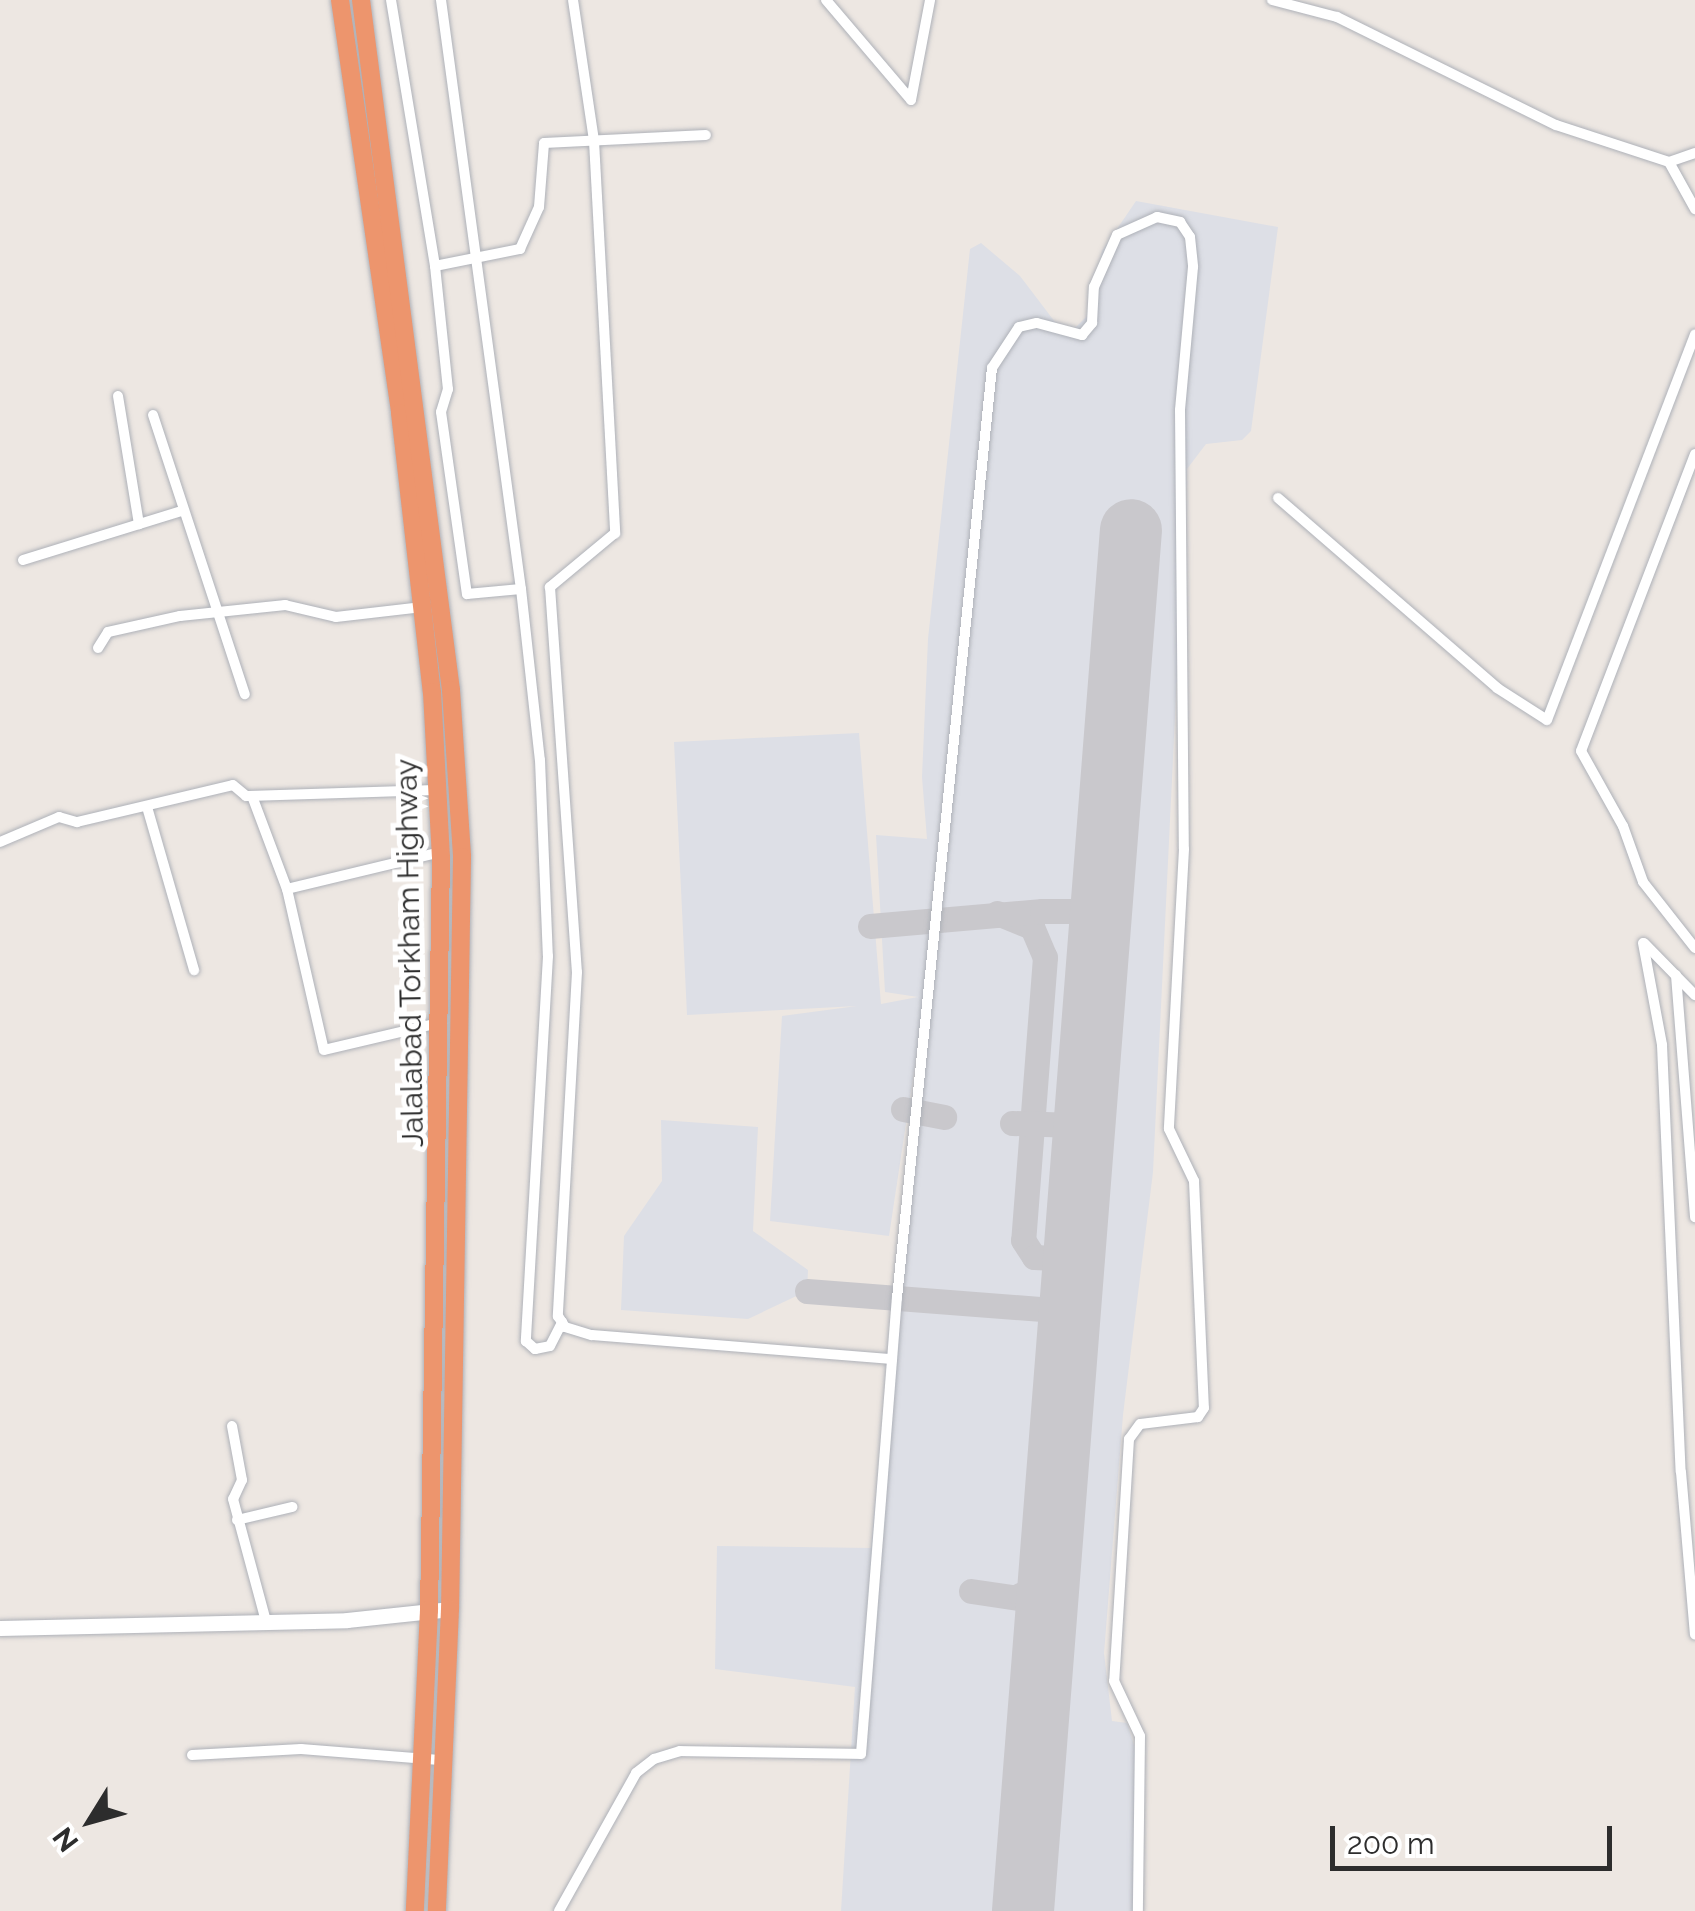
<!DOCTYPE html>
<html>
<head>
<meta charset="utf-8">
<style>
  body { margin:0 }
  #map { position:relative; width:1695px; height:1911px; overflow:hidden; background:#ede7e2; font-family:Raleway,sans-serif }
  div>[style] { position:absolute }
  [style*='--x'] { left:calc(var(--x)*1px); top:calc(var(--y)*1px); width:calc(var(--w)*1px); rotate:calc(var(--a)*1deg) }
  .airport>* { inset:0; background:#dddfe6 }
  .taxiway>* { height:25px; margin:-12.5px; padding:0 12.5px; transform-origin:12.5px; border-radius:12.5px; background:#c9c8cc }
  .runway>* { height:62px; margin:-31px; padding:0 31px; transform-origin:31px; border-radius:31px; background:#c9c8cc }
  .roads { filter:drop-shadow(0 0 2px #aeb1b8) drop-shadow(0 0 2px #aeb1b8) }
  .street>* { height:10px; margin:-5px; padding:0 5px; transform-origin:5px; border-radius:5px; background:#fff }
  .secondary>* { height:15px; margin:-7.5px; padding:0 7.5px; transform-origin:7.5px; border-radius:7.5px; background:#fff }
  .highway>* { height:18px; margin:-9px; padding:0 9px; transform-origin:9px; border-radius:9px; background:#ed956d }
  span { translate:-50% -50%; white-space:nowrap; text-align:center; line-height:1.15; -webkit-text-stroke:10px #fff; paint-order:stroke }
  .street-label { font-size:30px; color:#2d2d2d }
  .north { position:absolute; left:40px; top:1771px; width:100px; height:100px; -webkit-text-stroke:8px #fff; paint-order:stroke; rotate:233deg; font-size:28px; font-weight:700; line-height:40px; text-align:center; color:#2d2d2d }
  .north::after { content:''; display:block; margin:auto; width:35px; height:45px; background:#2d2d2d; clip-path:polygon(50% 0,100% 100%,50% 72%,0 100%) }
  .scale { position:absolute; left:1330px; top:1826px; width:282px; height:45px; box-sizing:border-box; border:5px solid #2d2d2d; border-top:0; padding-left:12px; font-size:30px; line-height:35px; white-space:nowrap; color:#2d2d2d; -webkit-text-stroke:8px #fff; paint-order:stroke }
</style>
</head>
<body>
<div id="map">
  <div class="airport">
    <i style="clip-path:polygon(1136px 201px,1278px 227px,1251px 431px,1242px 440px,1206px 444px,1187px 469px,1153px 1172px,1123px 1415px,1104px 1653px,1112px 1721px,1127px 1723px,1137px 1755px,1133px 1911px,841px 1911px,855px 1687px,715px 1669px,717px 1546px,871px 1548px,918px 1044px,889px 1236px,770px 1221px,782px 1016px,857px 1006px,687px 1015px,674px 742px,859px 733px,881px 1004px,918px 997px,885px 992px,876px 835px,927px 839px,922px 777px,928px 639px,970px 249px,981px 243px,1020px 276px,1055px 322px,1072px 331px,1087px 316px,1102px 251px)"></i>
    <i style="clip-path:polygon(661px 1120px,758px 1127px,753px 1231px,808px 1270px,807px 1291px,748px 1319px,621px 1310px,624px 1236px,662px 1181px)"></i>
  </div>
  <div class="taxiway">
    <i style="--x:997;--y:913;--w:38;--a:22"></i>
    <i style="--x:1032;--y:927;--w:33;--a:67"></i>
    <i style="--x:1045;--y:957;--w:284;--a:94.4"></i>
    <i style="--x:1023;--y:1240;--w:20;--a:57"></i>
    <i style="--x:1034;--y:1257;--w:40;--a:2.9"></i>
    <i style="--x:870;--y:926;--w:173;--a:-5"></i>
    <i style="--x:1042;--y:911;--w:48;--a:0"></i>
    <i style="--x:1090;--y:911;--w:16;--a:45"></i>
    <i style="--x:903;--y:1109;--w:42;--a:11"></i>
    <i style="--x:1012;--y:1123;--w:62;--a:1.8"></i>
    <i style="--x:1074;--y:1125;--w:18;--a:52"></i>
    <i style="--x:1074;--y:1125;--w:26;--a:-61"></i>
    <i style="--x:807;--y:1291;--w:246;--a:4.4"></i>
    <i style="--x:1052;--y:1310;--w:14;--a:30"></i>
    <i style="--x:1064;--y:1317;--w:20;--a:75"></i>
    <i style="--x:1052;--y:1310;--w:16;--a:-18"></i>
    <i style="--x:1067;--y:1305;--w:17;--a:-69"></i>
    <i style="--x:971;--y:1591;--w:62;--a:8.4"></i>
    <i style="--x:1032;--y:1600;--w:13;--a:51"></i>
    <i style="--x:1040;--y:1610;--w:27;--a:80"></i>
    <i style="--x:1020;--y:1595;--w:22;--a:-24"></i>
    <i style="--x:1040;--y:1586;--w:44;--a:-74.1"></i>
  </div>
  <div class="runway">
    <i style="--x:1023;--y:1911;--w:1385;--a:-85.53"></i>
  </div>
  <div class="roads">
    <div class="street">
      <i style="--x:391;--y:0;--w:270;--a:80.6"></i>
      <i style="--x:435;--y:266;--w:87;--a:-11.3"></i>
      <i style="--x:520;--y:249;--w:46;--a:-65.7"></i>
      <i style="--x:539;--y:207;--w:64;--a:-85.5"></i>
      <i style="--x:544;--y:143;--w:162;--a:-2.8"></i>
      <i style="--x:441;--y:0;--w:594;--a:82.27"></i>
      <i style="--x:573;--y:0;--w:143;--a:81.5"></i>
      <i style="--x:594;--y:141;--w:393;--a:86.9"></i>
      <i style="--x:615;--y:533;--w:85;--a:140.3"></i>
      <i style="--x:550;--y:587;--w:386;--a:86"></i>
      <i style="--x:577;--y:972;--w:345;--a:93.2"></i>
      <i style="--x:558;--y:1316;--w:13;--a:58"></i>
      <i style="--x:565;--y:1327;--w:28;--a:17"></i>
      <i style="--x:592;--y:1335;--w:301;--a:4.6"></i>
      <i style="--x:826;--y:0;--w:131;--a:49.6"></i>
      <i style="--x:911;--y:100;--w:102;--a:-79.2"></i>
      <i style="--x:1272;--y:0;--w:67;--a:14.7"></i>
      <i style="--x:1337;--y:17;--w:244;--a:26.3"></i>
      <i style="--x:1556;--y:125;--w:119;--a:18.1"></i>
      <i style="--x:1695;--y:153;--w:28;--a:161"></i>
      <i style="--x:1669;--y:162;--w:54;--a:61"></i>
      <i style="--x:435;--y:266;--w:124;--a:84"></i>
      <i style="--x:448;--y:389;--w:24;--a:107"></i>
      <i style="--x:441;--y:412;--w:184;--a:81.9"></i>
      <i style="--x:467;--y:594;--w:54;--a:-5.3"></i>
      <i style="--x:521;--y:589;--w:172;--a:83.7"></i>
      <i style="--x:540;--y:760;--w:196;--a:87.7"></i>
      <i style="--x:548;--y:956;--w:386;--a:93.3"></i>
      <i style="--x:526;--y:1341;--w:12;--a:42"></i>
      <i style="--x:535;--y:1349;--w:15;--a:-11"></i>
      <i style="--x:550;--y:1346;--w:27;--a:-63"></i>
      <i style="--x:118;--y:396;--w:130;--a:80.7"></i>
      <i style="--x:153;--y:415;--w:294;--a:71.8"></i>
      <i style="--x:1695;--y:454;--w:318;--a:111"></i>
      <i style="--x:1581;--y:751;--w:86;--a:60.8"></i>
      <i style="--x:1623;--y:826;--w:59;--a:70.3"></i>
      <i style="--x:1643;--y:882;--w:84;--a:51.8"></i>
      <i style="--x:1278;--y:498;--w:290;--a:40.9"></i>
      <i style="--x:1497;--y:688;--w:59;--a:32.6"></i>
      <i style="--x:1547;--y:720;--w:413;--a:-69"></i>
      <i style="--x:23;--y:560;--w:165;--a:-17.2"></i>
      <i style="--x:98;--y:648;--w:19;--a:-58"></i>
      <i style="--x:108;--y:632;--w:74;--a:-12.5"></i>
      <i style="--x:180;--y:616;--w:106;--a:-6"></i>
      <i style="--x:285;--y:605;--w:52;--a:13.2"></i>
      <i style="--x:336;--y:617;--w:87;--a:-6.6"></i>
      <i style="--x:252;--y:796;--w:99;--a:69.4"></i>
      <i style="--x:287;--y:889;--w:165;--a:77.1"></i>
      <i style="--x:324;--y:1050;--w:121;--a:-13.3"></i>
      <i style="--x:147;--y:807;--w:170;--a:73.9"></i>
      <i style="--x:0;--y:842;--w:64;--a:-23"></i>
      <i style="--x:59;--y:817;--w:19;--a:16"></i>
      <i style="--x:77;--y:822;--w:160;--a:-13.3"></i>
      <i style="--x:233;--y:785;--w:17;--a:40"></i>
      <i style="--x:246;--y:796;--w:192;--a:-1.8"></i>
      <i style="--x:287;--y:889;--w:158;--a:-13.5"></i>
      <i style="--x:1643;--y:943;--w:104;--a:79.4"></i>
      <i style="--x:1662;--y:1045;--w:427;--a:87.5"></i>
      <i style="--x:1681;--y:1472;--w:163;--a:85.1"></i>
      <i style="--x:1644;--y:943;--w:73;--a:45.6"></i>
      <i style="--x:1676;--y:975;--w:243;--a:85.5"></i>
      <i style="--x:232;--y:1426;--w:55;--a:79.5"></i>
      <i style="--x:242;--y:1480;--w:21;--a:115"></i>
      <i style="--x:233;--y:1499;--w:126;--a:74.9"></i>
      <i style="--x:237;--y:1520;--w:57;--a:-13.3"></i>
      <i style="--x:192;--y:1755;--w:109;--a:-3.2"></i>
      <i style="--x:301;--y:1749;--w:139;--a:4.5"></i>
      <i style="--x:559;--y:1911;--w:158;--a:-60.8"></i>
      <i style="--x:636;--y:1773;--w:23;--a:-38"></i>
      <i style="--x:654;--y:1759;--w:27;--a:-17"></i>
      <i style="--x:680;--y:1751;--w:181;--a:0.9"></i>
      <i style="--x:861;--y:1754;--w:457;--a:-85.5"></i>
      <i style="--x:897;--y:1298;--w:935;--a:-84.17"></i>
      <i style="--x:992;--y:368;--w:49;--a:-56.6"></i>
      <i style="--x:1019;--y:327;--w:18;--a:-13"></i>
      <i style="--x:1037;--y:323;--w:47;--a:14.9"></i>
      <i style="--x:1082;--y:335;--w:16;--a:-50"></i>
      <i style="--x:1092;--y:323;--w:36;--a:-87"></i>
      <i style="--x:1094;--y:287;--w:57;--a:-66.1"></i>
      <i style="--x:1117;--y:235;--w:44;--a:-24.2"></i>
      <i style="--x:1157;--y:217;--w:24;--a:12"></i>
      <i style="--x:1180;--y:222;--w:18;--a:56"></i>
      <i style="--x:1190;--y:237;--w:30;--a:84"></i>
      <i style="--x:1193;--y:267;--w:144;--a:95.2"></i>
      <i style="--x:1180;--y:410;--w:439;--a:89.5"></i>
      <i style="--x:1184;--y:849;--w:280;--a:93.1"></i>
      <i style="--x:1169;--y:1129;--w:58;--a:64.3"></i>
      <i style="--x:1194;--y:1181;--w:227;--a:87.5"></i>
      <i style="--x:1204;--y:1408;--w:11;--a:124"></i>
      <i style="--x:1198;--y:1417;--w:58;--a:173.1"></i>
      <i style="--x:1140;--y:1424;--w:19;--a:126"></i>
      <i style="--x:1129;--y:1439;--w:242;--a:93.5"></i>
      <i style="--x:1114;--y:1681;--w:61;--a:64.7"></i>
      <i style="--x:1140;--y:1736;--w:175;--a:90.7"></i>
    </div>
    <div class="secondary">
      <i style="--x:0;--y:1628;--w:347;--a:-1.3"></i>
      <i style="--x:347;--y:1620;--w:104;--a:-6.1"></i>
    </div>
    <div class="highway">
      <i style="--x:340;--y:0;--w:417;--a:81.7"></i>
      <i style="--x:400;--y:413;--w:281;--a:83.5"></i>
      <i style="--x:432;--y:692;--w:165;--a:86.9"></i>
      <i style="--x:441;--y:857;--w:753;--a:90.91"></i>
      <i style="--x:429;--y:1610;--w:301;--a:92.7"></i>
      <i style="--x:361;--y:0;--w:696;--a:82.57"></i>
      <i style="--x:451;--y:690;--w:167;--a:86.2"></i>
      <i style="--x:462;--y:857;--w:752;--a:90.91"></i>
      <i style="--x:450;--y:1609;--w:302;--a:92.5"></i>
    </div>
  </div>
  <div class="street-label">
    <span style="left:410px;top:953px;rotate:-91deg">Jalalabad Torkham Highway</span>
  </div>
  <div class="north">N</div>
  <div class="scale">200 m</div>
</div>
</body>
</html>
